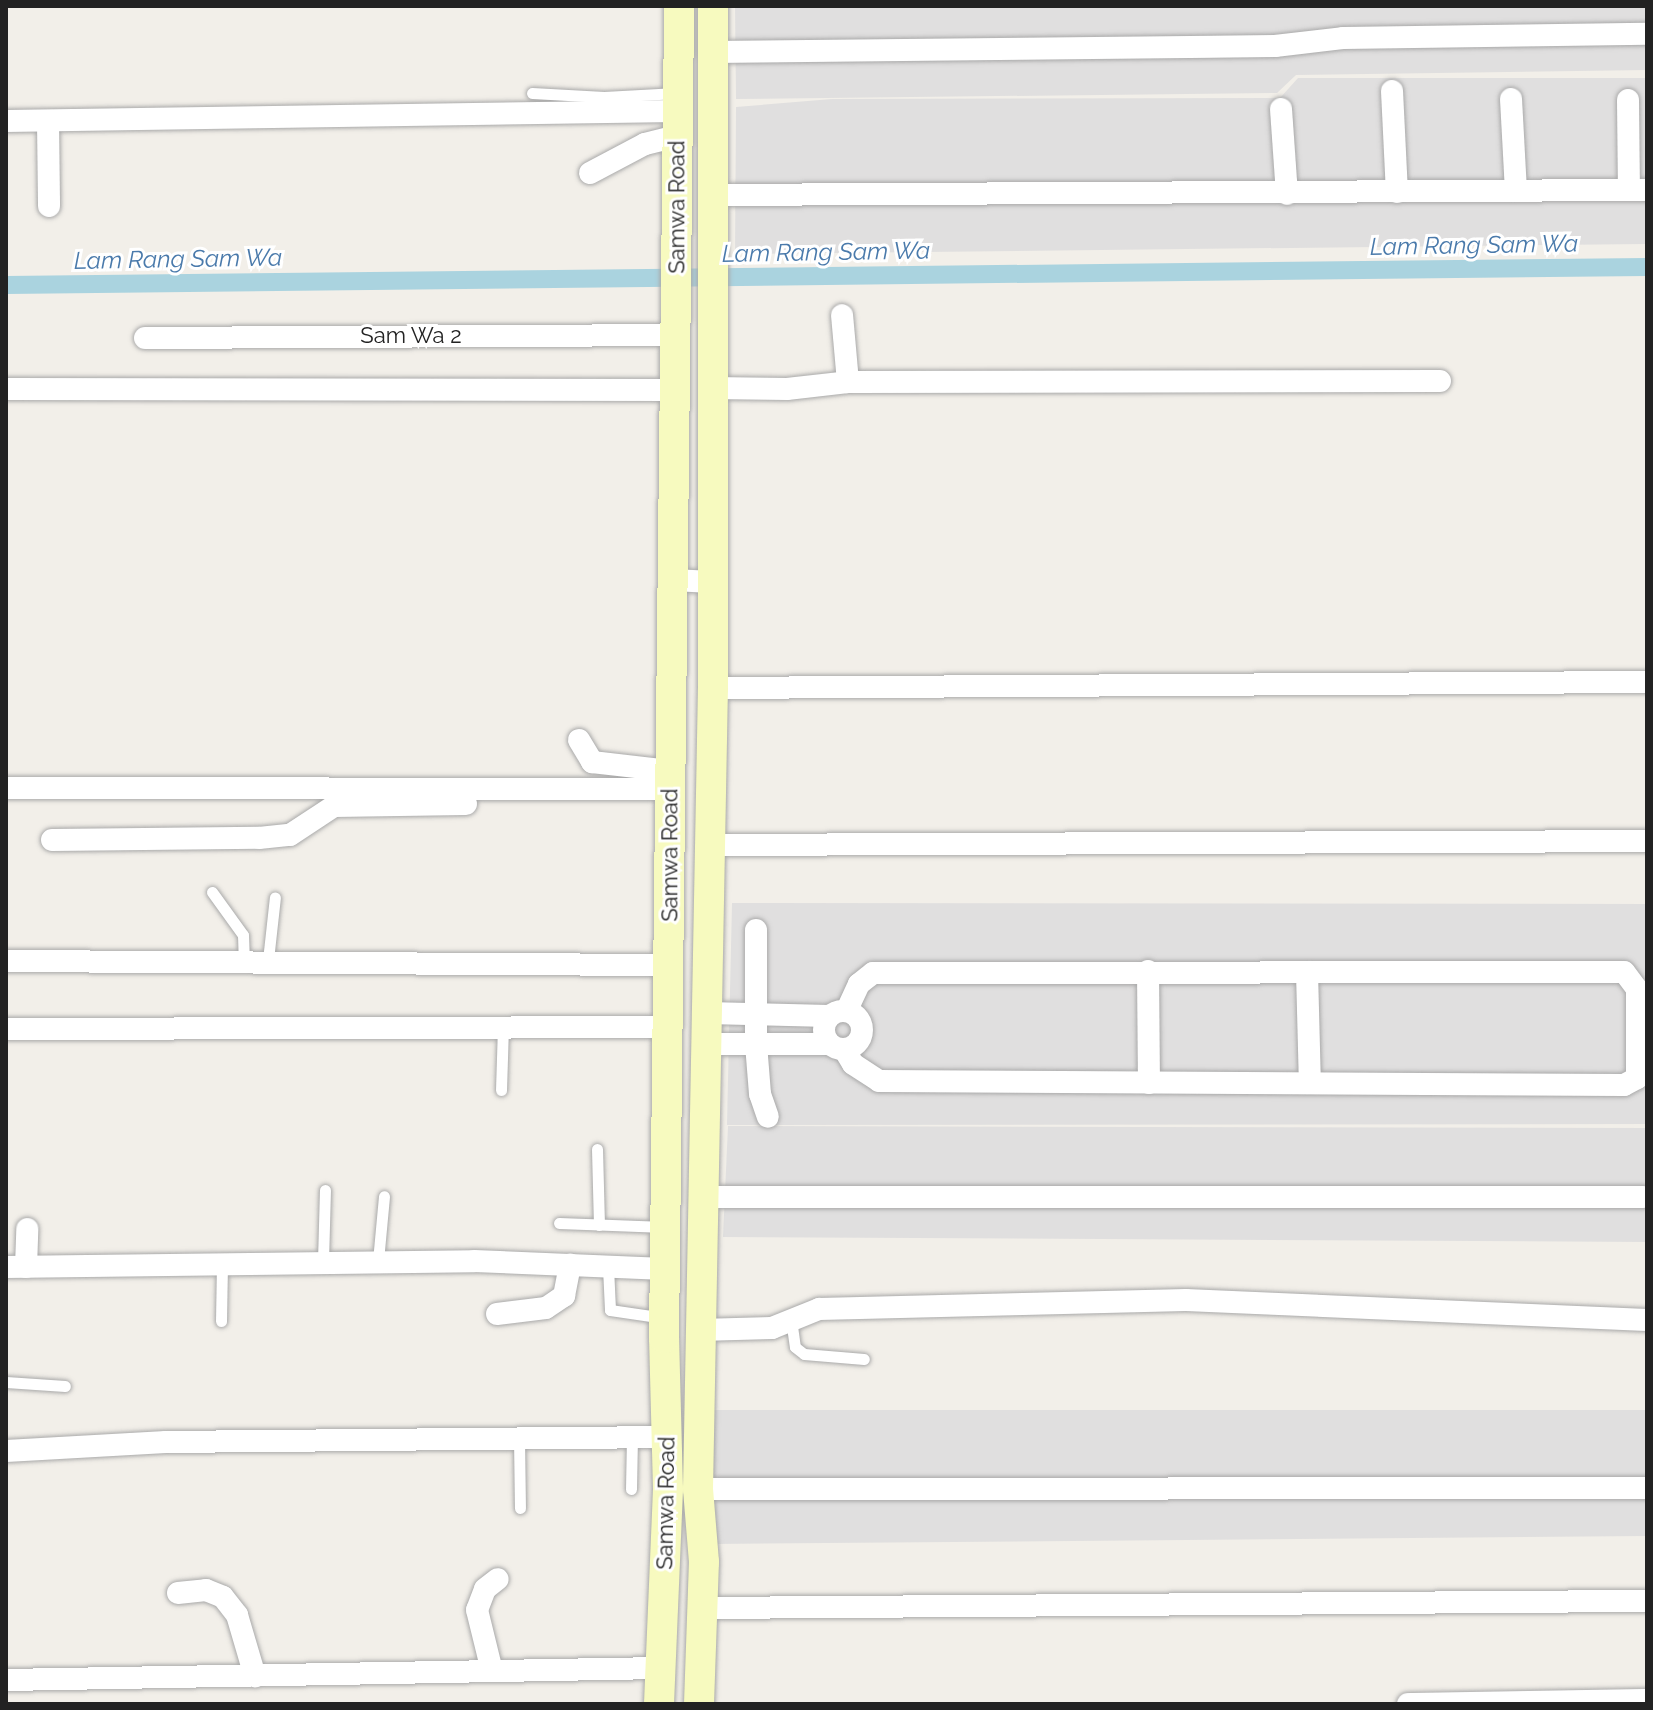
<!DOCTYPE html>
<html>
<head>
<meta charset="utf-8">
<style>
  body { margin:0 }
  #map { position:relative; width:1653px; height:1710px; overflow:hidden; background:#f2efe9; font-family:Raleway,sans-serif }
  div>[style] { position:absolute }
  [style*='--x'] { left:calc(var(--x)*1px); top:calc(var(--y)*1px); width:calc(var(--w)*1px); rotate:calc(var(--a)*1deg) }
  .residential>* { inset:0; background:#e0dfdf }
  .canal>* { height:18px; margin:-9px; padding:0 9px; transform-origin:9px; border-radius:9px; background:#aad3df }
  .roads { filter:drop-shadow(0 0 2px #a9a9a9) drop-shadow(0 0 2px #a9a9a9) }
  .lane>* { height:11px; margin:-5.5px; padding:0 5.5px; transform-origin:5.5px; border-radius:5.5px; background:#fff }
  .street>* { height:22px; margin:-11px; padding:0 11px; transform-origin:11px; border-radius:11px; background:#fff }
  .street>.ring { margin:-11px; padding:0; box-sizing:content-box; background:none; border:22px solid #fff; border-radius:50% }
  .secondary>* { height:30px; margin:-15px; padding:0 15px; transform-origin:15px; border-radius:15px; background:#f7fabf }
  span { translate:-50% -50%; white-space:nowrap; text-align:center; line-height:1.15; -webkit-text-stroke:6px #fff; paint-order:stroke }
  .street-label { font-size:22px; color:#222 }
  .water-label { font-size:24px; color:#4a7aab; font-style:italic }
  .frame { position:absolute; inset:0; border:8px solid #222; pointer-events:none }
</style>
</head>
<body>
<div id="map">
  <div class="residential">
    <i style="clip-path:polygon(735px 6px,1647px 6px,1647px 70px,1296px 75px,1277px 93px,736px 99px)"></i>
    <i style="clip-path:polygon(1298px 78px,1647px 78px,1647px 244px,735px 254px,736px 107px,832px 99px,1280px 98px)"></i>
    <i style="clip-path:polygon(732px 903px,1647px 904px,1647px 1124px,727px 1125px)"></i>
    <i style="clip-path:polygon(728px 1126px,1647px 1128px,1647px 1242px,723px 1237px)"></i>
    <i style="clip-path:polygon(712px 1410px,1647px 1410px,1647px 1536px,711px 1544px)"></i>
  </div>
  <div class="canal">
    <i style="--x:6;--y:285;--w:1641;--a:-0.63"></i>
  </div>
  <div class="roads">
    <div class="lane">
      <i style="--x:532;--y:93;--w:72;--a:3.2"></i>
      <i style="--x:604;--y:97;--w:73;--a:-3.1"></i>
      <i style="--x:212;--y:892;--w:53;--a:54.2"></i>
      <i style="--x:243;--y:935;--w:27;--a:88"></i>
      <i style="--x:268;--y:960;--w:63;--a:-83.7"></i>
      <i style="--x:501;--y:1090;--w:63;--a:-88.2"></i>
      <i style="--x:597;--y:1149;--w:76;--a:88.5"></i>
      <i style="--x:559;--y:1223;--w:106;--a:2.2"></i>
      <i style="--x:323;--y:1261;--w:71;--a:-88.4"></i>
      <i style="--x:378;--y:1261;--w:65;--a:-84.7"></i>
      <i style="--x:608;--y:1267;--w:43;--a:87.3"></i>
      <i style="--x:610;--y:1310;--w:55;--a:8.4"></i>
      <i style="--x:791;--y:1319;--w:28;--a:82"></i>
      <i style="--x:795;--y:1347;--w:11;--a:38"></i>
      <i style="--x:804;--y:1354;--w:60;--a:4.8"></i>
      <i style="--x:221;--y:1321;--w:58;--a:-89"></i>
      <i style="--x:6;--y:1382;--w:59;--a:3.9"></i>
      <i style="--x:519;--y:1438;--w:70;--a:89.2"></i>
      <i style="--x:631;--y:1489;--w:52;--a:-88.9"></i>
    </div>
    <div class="street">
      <i style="--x:713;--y:52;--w:562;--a:-0.61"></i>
      <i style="--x:1275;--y:46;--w:68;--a:-6.7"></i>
      <i style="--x:1343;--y:38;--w:304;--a:-0.8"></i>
      <i style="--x:1392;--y:91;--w:101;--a:87.2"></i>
      <i style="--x:1511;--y:99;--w:92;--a:86.9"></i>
      <i style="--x:1628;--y:100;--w:90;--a:89.4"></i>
      <i style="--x:1281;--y:109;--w:85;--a:86"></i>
      <i style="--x:6;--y:121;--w:671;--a:-0.85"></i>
      <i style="--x:48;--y:121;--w:85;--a:89.3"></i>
      <i style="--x:590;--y:173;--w:62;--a:-27.8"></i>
      <i style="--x:645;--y:144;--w:33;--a:-14"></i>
      <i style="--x:712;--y:195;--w:935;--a:-0.31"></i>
      <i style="--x:145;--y:338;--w:533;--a:-0.32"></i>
      <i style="--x:848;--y:382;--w:592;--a:-0.1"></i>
      <i style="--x:712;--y:388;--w:75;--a:0.8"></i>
      <i style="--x:787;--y:389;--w:61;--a:-6.5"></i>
      <i style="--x:848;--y:382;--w:67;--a:-95.1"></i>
      <i style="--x:6;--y:389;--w:670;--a:0.09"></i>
      <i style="--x:675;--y:580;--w:35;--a:3"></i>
      <i style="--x:713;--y:688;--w:934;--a:-0.37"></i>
      <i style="--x:579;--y:740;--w:26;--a:59"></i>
      <i style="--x:592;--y:762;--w:80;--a:6.5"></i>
      <i style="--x:6;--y:788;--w:664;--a:0.09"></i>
      <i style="--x:52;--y:840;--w:207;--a:-0.6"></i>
      <i style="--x:259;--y:838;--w:31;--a:-6"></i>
      <i style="--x:290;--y:835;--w:53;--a:-33.4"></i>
      <i style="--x:334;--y:806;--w:132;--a:-0.9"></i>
      <i style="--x:711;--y:845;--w:936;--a:-0.24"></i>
      <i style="--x:756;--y:930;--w:114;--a:90"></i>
      <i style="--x:756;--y:1044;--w:50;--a:85.4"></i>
      <i style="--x:760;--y:1094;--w:24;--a:71"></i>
      <i style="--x:6;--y:961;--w:663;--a:0.35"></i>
      <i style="--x:1148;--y:971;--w:112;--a:89.5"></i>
      <i style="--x:1307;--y:972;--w:111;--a:88.5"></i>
      <i class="ring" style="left:824px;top:1011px;width:16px;height:16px"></i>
      <i style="--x:708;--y:1013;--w:121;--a:1.4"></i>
      <i style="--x:6;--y:1029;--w:662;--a:-0.17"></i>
      <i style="--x:708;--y:1044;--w:121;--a:0"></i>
      <i style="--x:844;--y:1049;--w:17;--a:59"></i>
      <i style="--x:853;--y:1064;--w:31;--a:33"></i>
      <i style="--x:879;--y:1081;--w:745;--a:0.31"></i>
      <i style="--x:1624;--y:1085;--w:15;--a:-28"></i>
      <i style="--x:1637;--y:1078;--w:89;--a:-90"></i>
      <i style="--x:1637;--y:989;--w:21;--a:-127"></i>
      <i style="--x:1624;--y:972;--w:751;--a:179.92"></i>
      <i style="--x:873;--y:973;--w:18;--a:142"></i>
      <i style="--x:859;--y:984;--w:29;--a:115"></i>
      <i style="--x:704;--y:1197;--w:939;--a:0"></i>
      <i style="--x:6;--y:1267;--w:468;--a:-0.7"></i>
      <i style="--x:474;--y:1261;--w:191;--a:2.4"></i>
      <i style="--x:26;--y:1267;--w:38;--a:-88"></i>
      <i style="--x:497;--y:1314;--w:49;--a:-7"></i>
      <i style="--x:546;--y:1308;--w:22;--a:-34"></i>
      <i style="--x:564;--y:1296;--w:32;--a:-79"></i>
      <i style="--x:700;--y:1330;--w:72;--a:-1.6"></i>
      <i style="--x:772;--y:1328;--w:51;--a:-22"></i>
      <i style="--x:819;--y:1309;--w:367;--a:-1.4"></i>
      <i style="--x:1186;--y:1300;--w:461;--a:2.5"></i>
      <i style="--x:6;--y:1451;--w:160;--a:-3.2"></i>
      <i style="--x:166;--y:1442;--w:502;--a:-0.57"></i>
      <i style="--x:698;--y:1489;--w:949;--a:-0.06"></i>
      <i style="--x:178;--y:1593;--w:28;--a:-6"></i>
      <i style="--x:206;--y:1590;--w:18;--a:22"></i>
      <i style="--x:223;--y:1597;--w:23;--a:52"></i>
      <i style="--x:237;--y:1615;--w:64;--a:73.6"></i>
      <i style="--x:704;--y:1608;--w:943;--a:-0.43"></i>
      <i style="--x:492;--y:1671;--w:63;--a:-103.8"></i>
      <i style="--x:477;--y:1610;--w:22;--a:-69"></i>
      <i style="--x:485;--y:1589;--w:16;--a:-38"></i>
      <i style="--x:6;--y:1680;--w:655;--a:-1.05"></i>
      <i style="--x:1408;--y:1704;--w:239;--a:-1"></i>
    </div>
    <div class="secondary">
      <i style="--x:659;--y:1704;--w:215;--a:-87.6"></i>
      <i style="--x:668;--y:1489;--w:151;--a:-91.5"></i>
      <i style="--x:664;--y:1338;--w:1332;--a:-89.35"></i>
      <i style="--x:699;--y:1704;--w:142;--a:-88"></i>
      <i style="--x:704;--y:1562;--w:73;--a:-94.7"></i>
      <i style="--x:698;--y:1489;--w:801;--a:-88.93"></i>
      <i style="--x:713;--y:688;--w:682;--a:-90"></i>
    </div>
  </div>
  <div class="street-label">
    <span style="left:677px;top:207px;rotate:-90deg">Samwa Road</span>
    <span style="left:411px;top:336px">Sam Wa 2</span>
    <span style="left:670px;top:855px;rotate:-90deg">Samwa Road</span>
    <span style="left:666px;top:1503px;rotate:-89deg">Samwa Road</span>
  </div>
  <div class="water-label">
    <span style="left:1474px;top:245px;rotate:-1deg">Lam Rang Sam Wa</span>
    <span style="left:826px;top:252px;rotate:-1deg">Lam Rang Sam Wa</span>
    <span style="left:178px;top:259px;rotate:-1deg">Lam Rang Sam Wa</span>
  </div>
  <div class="frame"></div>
</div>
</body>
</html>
